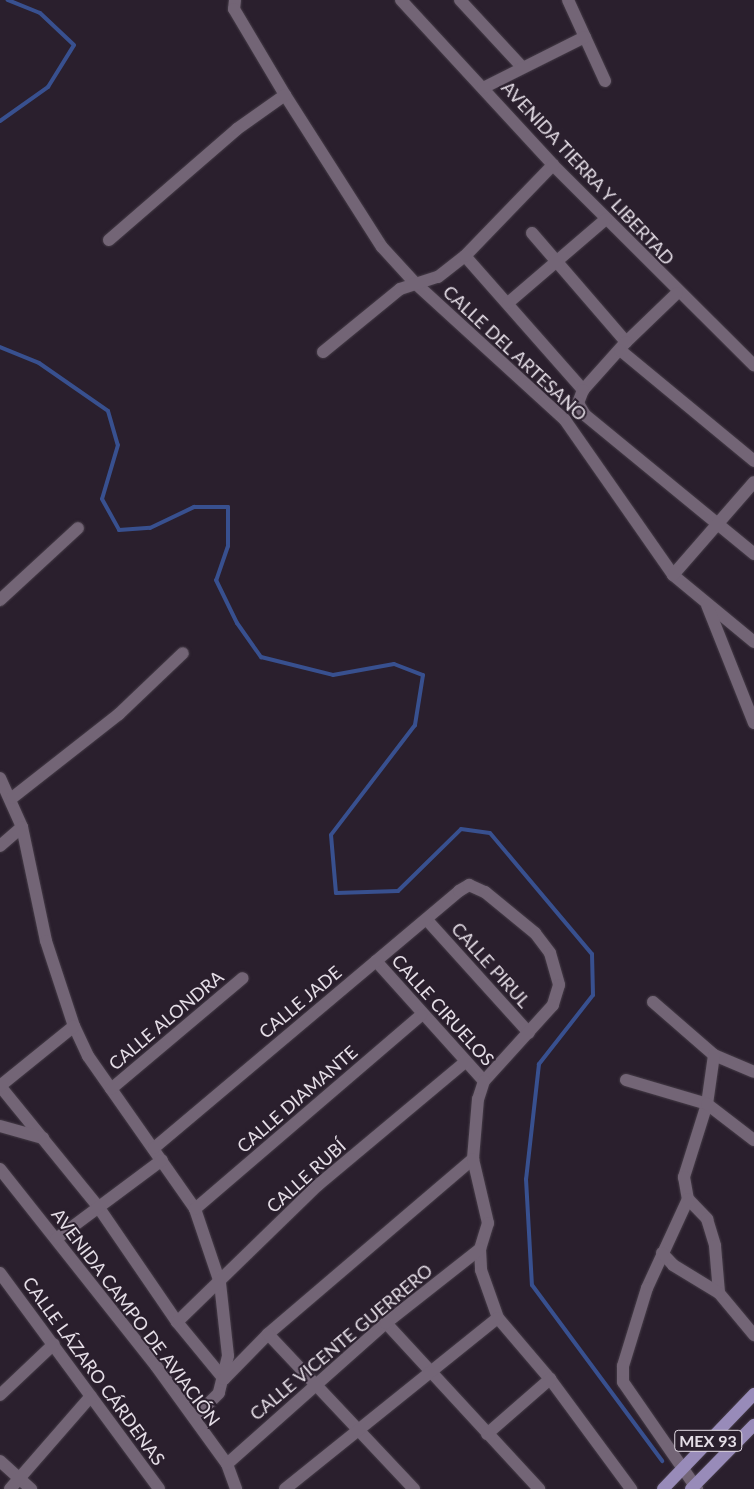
<!DOCTYPE html>
<html>
<head>
<meta charset="utf-8">
<style>
  body { margin:0 }
  #map { position:relative; width:754px; height:1489px; overflow:hidden; background:#2a1f2d; font-family:Lato,sans-serif }
  div>[style] { position:absolute }
  [style*='--x'] { left:calc(var(--x)*1px); top:calc(var(--y)*1px); width:calc(var(--w)*1px); rotate:calc(var(--a)*1deg) }
  .stream>* { height:4px; margin:-2px; padding:0 2px; transform-origin:2px; border-radius:2px; background:#38508f }
  .roads { filter:drop-shadow(0 0 1px #453c47) drop-shadow(0 0 1px #453c47) }
  .street>* { height:12px; margin:-6px; padding:0 6px; transform-origin:6px; border-radius:6px; background:#736576 }
  .primary>* { height:12px; margin:-6px; padding:0 6px; transform-origin:6px; border-radius:6px; background:#988bb9 }
  span { translate:-50% -50%; white-space:nowrap; text-align:center; line-height:1.15; -webkit-text-stroke:4px #2a1f2d; paint-order:stroke }
  .shield-label span { padding:1px 4px; background:#2a1f2d; border:1px solid; border-radius:4px; -webkit-text-stroke-width:0 }
  .shield-label { font-size:16px; color:#e5dee7; font-weight:700 }
  .street-label { font-size:18px; color:#e5dee7 }
</style>
</head>
<body>
<div id="map">
  <div class="stream">
    <i style="--x:0;--y:121;--w:59;--a:-35.3"></i>
    <i style="--x:48;--y:87;--w:49;--a:-58.2"></i>
    <i style="--x:74;--y:45;--w:47;--a:-136.7"></i>
    <i style="--x:40;--y:13;--w:35;--a:-158"></i>
    <i style="--x:0;--y:347;--w:42;--a:22.3"></i>
    <i style="--x:39;--y:363;--w:84;--a:34.8"></i>
    <i style="--x:108;--y:411;--w:35;--a:74"></i>
    <i style="--x:118;--y:445;--w:56;--a:106.5"></i>
    <i style="--x:102;--y:499;--w:35;--a:61"></i>
    <i style="--x:119;--y:530;--w:31;--a:-4"></i>
    <i style="--x:150;--y:528;--w:49;--a:-25.5"></i>
    <i style="--x:194;--y:507;--w:34;--a:0"></i>
    <i style="--x:228;--y:507;--w:39;--a:90"></i>
    <i style="--x:228;--y:546;--w:36;--a:109"></i>
    <i style="--x:216;--y:580;--w:48;--a:64"></i>
    <i style="--x:237;--y:623;--w:42;--a:54.8"></i>
    <i style="--x:261;--y:657;--w:74;--a:14"></i>
    <i style="--x:333;--y:675;--w:62;--a:-10.2"></i>
    <i style="--x:394;--y:664;--w:31;--a:21"></i>
    <i style="--x:423;--y:675;--w:51;--a:99.1"></i>
    <i style="--x:415;--y:725;--w:138;--a:127.4"></i>
    <i style="--x:331;--y:835;--w:58;--a:85.1"></i>
    <i style="--x:336;--y:893;--w:62;--a:-1.8"></i>
    <i style="--x:398;--y:891;--w:88;--a:-44.5"></i>
    <i style="--x:461;--y:829;--w:29;--a:8"></i>
    <i style="--x:490;--y:833;--w:158;--a:49.9"></i>
    <i style="--x:592;--y:954;--w:41;--a:88.6"></i>
    <i style="--x:593;--y:995;--w:88;--a:128"></i>
    <i style="--x:539;--y:1064;--w:116;--a:96.4"></i>
    <i style="--x:526;--y:1179;--w:106;--a:86.8"></i>
    <i style="--x:532;--y:1285;--w:219;--a:53.5"></i>
  </div>
  <div class="roads">
    <div class="street">
      <i style="--x:235;--y:0;--w:9;--a:96"></i>
      <i style="--x:234;--y:9;--w:100;--a:59.3"></i>
      <i style="--x:285;--y:95;--w:180;--a:57.5"></i>
      <i style="--x:382;--y:247;--w:49;--a:47.5"></i>
      <i style="--x:415;--y:283;--w:203;--a:42.4"></i>
      <i style="--x:565;--y:420;--w:189;--a:55.1"></i>
      <i style="--x:673;--y:575;--w:105;--a:39.6"></i>
      <i style="--x:401;--y:0;--w:224;--a:47.3"></i>
      <i style="--x:553;--y:165;--w:284;--a:44.9"></i>
      <i style="--x:460;--y:0;--w:91;--a:47.2"></i>
      <i style="--x:568;--y:0;--w:89;--a:65.4"></i>
      <i style="--x:483;--y:88;--w:114;--a:-26.6"></i>
      <i style="--x:532;--y:233;--w:144;--a:49.2"></i>
      <i style="--x:109;--y:240;--w:169;--a:-40.9"></i>
      <i style="--x:237;--y:129;--w:59;--a:-35.3"></i>
      <i style="--x:465;--y:256;--w:179;--a:48.6"></i>
      <i style="--x:677;--y:293;--w:71;--a:136.1"></i>
      <i style="--x:626;--y:342;--w:64;--a:131.9"></i>
      <i style="--x:583;--y:390;--w:14;--a:111"></i>
      <i style="--x:578;--y:403;--w:14;--a:60"></i>
      <i style="--x:585;--y:415;--w:219;--a:39.4"></i>
      <i style="--x:508;--y:303;--w:129;--a:-40.6"></i>
      <i style="--x:620;--y:350;--w:174;--a:39.6"></i>
      <i style="--x:323;--y:352;--w:99;--a:-39.3"></i>
      <i style="--x:400;--y:289;--w:40;--a:-18"></i>
      <i style="--x:438;--y:277;--w:34;--a:-38"></i>
      <i style="--x:465;--y:256;--w:127;--a:-46"></i>
      <i style="--x:673;--y:575;--w:123;--a:-48.9"></i>
      <i style="--x:0;--y:600;--w:106;--a:-42.7"></i>
      <i style="--x:707;--y:605;--w:127;--a:68.3"></i>
      <i style="--x:0;--y:778;--w:54;--a:65.8"></i>
      <i style="--x:22;--y:827;--w:116;--a:78.1"></i>
      <i style="--x:46;--y:941;--w:89;--a:71.8"></i>
      <i style="--x:74;--y:1026;--w:33;--a:65"></i>
      <i style="--x:88;--y:1056;--w:187;--a:55"></i>
      <i style="--x:195;--y:1209;--w:78;--a:71.3"></i>
      <i style="--x:220;--y:1283;--w:73;--a:83.7"></i>
      <i style="--x:228;--y:1356;--w:38;--a:104"></i>
      <i style="--x:219;--y:1393;--w:35;--a:135"></i>
      <i style="--x:12;--y:798;--w:136;--a:-38.1"></i>
      <i style="--x:119;--y:714;--w:88;--a:-43.6"></i>
      <i style="--x:0;--y:846;--w:29;--a:-41"></i>
      <i style="--x:427;--y:920;--w:152;--a:47.9"></i>
      <i style="--x:376;--y:961;--w:161;--a:48"></i>
      <i style="--x:653;--y:1002;--w:81;--a:41"></i>
      <i style="--x:714;--y:1055;--w:43;--a:23"></i>
      <i style="--x:714;--y:1055;--w:49;--a:98.1"></i>
      <i style="--x:707;--y:1104;--w:77;--a:107.5"></i>
      <i style="--x:684;--y:1177;--w:22;--a:80"></i>
      <i style="--x:688;--y:1199;--w:28;--a:46"></i>
      <i style="--x:707;--y:1219;--w:28;--a:73"></i>
      <i style="--x:715;--y:1246;--w:47;--a:85.1"></i>
      <i style="--x:719;--y:1293;--w:55;--a:50.2"></i>
      <i style="--x:626;--y:1080;--w:84;--a:16.5"></i>
      <i style="--x:707;--y:1104;--w:59;--a:37.5"></i>
      <i style="--x:0;--y:1086;--w:157;--a:50.9"></i>
      <i style="--x:99;--y:1208;--w:138;--a:55.6"></i>
      <i style="--x:177;--y:1322;--w:74;--a:50.5"></i>
      <i style="--x:224;--y:1379;--w:63;--a:-45.6"></i>
      <i style="--x:268;--y:1334;--w:270;--a:-40.5"></i>
      <i style="--x:0;--y:1086;--w:95;--a:-39"></i>
      <i style="--x:111;--y:1089;--w:172;--a:-40.1"></i>
      <i style="--x:0;--y:1126;--w:45;--a:15.6"></i>
      <i style="--x:154;--y:1148;--w:399;--a:-40.1"></i>
      <i style="--x:459;--y:891;--w:12;--a:-31"></i>
      <i style="--x:469;--y:885;--w:17;--a:24"></i>
      <i style="--x:485;--y:892;--w:65;--a:39.4"></i>
      <i style="--x:535;--y:933;--w:25;--a:53"></i>
      <i style="--x:550;--y:953;--w:33;--a:74"></i>
      <i style="--x:559;--y:985;--w:21;--a:107"></i>
      <i style="--x:553;--y:1005;--w:103;--a:132.2"></i>
      <i style="--x:484;--y:1081;--w:19;--a:108"></i>
      <i style="--x:478;--y:1099;--w:60;--a:94.8"></i>
      <i style="--x:473;--y:1159;--w:66;--a:76.8"></i>
      <i style="--x:488;--y:1223;--w:27;--a:107"></i>
      <i style="--x:480;--y:1249;--w:21;--a:87"></i>
      <i style="--x:481;--y:1270;--w:51;--a:70.5"></i>
      <i style="--x:498;--y:1318;--w:80;--a:49.6"></i>
      <i style="--x:550;--y:1379;--w:137;--a:53.6"></i>
      <i style="--x:0;--y:1169;--w:251;--a:51.6"></i>
      <i style="--x:156;--y:1366;--w:121;--a:54.1"></i>
      <i style="--x:227;--y:1464;--w:27;--a:70"></i>
      <i style="--x:688;--y:1199;--w:98;--a:114.7"></i>
      <i style="--x:647;--y:1288;--w:82;--a:107.1"></i>
      <i style="--x:623;--y:1366;--w:16;--a:90"></i>
      <i style="--x:623;--y:1382;--w:130;--a:55.3"></i>
      <i style="--x:195;--y:1209;--w:298;--a:-40.6"></i>
      <i style="--x:56;--y:1239;--w:132;--a:-36.7"></i>
      <i style="--x:662;--y:1253;--w:16;--a:47"></i>
      <i style="--x:673;--y:1265;--w:54;--a:31.3"></i>
      <i style="--x:0;--y:1273;--w:268;--a:53.6"></i>
      <i style="--x:177;--y:1322;--w:197;--a:-44.2"></i>
      <i style="--x:318;--y:1185;--w:192;--a:-39.9"></i>
      <i style="--x:386;--y:1323;--w:226;--a:47.3"></i>
      <i style="--x:268;--y:1334;--w:213;--a:46.7"></i>
      <i style="--x:0;--y:1395;--w:74;--a:-43.4"></i>
      <i style="--x:487;--y:1434;--w:84;--a:-41.1"></i>
      <i style="--x:0;--y:1461;--w:42;--a:42.1"></i>
      <i style="--x:227;--y:1464;--w:213;--a:-41.6"></i>
      <i style="--x:386;--y:1323;--w:120;--a:-38.2"></i>
      <i style="--x:10;--y:1489;--w:123;--a:-48.9"></i>
      <i style="--x:285;--y:1489;--w:273;--a:-38.8"></i>
    </div>
    <div class="primary">
      <i style="--x:663;--y:1489;--w:132;--a:-46.2"></i>
      <i style="--x:691;--y:1489;--w:90;--a:-45.5"></i>
    </div>
  </div>
  <div class="shield-label">
    <span style="left:708px;top:1441px">MEX 93</span>
  </div>
  <div class="street-label">
    <span style="left:588px;top:173px;rotate:47deg">AVENIDA TIERRA Y LIBERTAD</span>
    <span style="left:515px;top:353px;rotate:43deg">CALLE DEL ARTESANO</span>
    <span style="left:491px;top:965px;rotate:48deg">CALLE PIRUL</span>
    <span style="left:300px;top:1002px;rotate:-40deg">CALLE JADE</span>
    <span style="left:443px;top:1010px;rotate:48deg">CALLE CIRUELOS</span>
    <span style="left:166px;top:1020px;rotate:-40deg">CALLE ALONDRA</span>
    <span style="left:297px;top:1099px;rotate:-41deg">CALLE DIAMANTE</span>
    <span style="left:306px;top:1176px;rotate:-42deg">CALLE RUBÍ</span>
    <span style="left:136px;top:1317px;rotate:53deg">AVENIDA CAMPO DE AVIACIÓN</span>
    <span style="left:341px;top:1342px;rotate:-40deg">CALLE VICENTE GUERRERO</span>
    <span style="left:94px;top:1371px;rotate:54deg">CALLE LÁZARO CÁRDENAS</span>
  </div>
</div>
</body>
</html>
